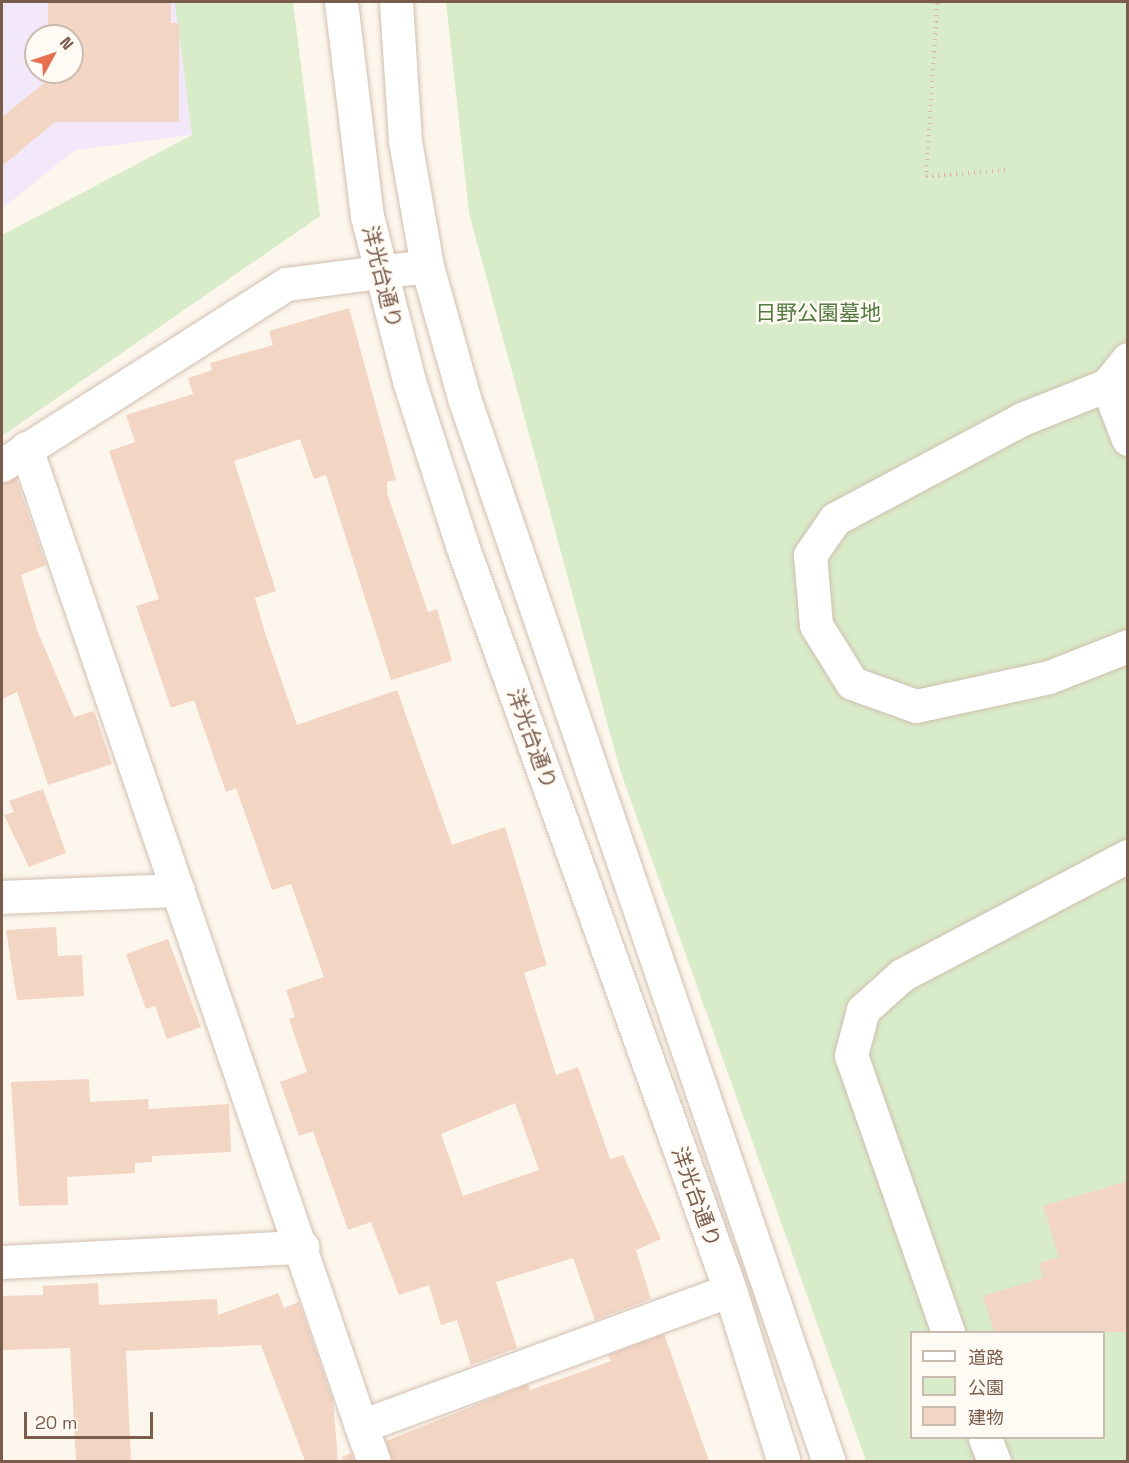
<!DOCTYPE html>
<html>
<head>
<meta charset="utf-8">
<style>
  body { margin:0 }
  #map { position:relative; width:1129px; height:1463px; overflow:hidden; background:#fdf6ec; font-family:"Space Grotesk","Noto Sans JP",sans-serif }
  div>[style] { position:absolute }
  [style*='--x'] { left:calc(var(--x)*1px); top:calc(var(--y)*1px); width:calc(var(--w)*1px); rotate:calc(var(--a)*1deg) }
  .education>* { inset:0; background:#f3e8fa }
  .green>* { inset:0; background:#d8ecc9 }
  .building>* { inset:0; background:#f3d5c3 }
  .path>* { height:4px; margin-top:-2px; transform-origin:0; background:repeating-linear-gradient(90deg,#d9b8a5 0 1.5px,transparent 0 6px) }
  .roads { filter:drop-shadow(0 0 2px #d1beb0) drop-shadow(0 0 2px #d1beb0) }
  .minor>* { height:33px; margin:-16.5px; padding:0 16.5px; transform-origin:16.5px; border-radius:16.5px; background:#fff }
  span { translate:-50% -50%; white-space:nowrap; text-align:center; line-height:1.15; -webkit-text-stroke:5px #fffaf3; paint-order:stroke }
  .street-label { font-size:21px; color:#7a5c4d }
  .park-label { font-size:21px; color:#537a41 }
  .frame { position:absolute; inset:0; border:3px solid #7a5c4d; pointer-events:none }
  .legend { position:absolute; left:910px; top:1331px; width:195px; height:108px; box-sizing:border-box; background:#fffaf3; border:2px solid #cabbb1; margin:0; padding:8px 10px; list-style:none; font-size:18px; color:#7a5c4d }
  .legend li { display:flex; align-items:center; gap:12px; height:30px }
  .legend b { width:30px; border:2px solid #cabbb1 }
  .north { position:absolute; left:24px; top:24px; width:60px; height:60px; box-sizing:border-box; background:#fffaf3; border:2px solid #cabbb1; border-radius:50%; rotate:50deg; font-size:16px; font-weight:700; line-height:24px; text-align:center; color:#7a5c4d }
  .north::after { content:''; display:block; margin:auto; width:21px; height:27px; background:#e76f51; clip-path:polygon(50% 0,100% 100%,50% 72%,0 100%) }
  .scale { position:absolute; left:24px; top:1412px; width:129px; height:27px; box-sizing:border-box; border:3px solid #7a5c4d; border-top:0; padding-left:8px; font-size:18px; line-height:21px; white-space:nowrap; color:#7a5c4d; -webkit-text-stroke:4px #fffaf3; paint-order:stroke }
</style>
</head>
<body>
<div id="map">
  <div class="education">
    <i style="clip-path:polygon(evenodd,2px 2px,187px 2px,192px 135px,75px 150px,2px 209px,2px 2px,36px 36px,72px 36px,72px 72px,36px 72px,36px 36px)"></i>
  </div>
  <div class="green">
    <i style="clip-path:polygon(175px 2px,293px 2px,320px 216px,2px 436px,2px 235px,192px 135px)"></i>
    <i style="clip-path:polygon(evenodd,446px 2px,1127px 2px,1127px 1461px,866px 1461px,620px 770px,469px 213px,446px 2px,912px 1332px,1104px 1332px,1104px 1438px,912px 1438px,912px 1332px)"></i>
  </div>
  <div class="building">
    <i style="clip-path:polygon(48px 2px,171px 2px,171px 23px,179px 23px,179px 122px,55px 122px,2px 166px,2px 117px,49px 79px,49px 72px,72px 72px,72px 36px,48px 36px)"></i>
    <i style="clip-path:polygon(evenodd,349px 308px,396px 480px,387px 482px,387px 493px,428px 612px,437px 609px,452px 661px,391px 680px,326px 475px,314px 479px,300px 439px,234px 461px,276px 591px,255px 598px,266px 636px,297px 725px,397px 690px,452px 845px,505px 827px,547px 965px,524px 973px,556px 1075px,578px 1067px,610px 1159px,623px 1155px,661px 1239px,636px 1250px,651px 1299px,595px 1320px,573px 1258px,496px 1282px,517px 1348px,471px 1365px,457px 1320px,441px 1325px,429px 1285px,399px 1295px,371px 1222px,348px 1230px,313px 1131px,299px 1136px,280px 1082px,307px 1072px,289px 1019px,295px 1017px,286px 990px,324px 977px,291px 884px,272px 890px,236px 788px,226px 792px,194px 700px,171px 708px,136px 606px,159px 599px,109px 451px,135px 442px,126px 415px,193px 394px,188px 378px,212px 370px,210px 363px,273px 345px,269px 331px,349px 308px,515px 1103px,539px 1170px,463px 1196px,441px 1134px,515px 1103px)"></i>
    <i style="clip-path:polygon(16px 478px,46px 565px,21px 575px,37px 630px,74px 717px,94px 711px,112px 764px,48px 785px,17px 692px,2px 699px,2px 484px)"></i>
    <i style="clip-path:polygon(43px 789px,66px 853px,29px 867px,4px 815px,14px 812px,9px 801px)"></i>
    <i style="clip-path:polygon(56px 927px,58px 956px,82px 955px,84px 996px,17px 1000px,6px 930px)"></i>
    <i style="clip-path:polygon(168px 939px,201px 1027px,167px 1039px,155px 1006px,146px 1009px,126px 954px)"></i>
    <i style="clip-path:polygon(89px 1079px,90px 1102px,148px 1099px,149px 1109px,229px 1104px,231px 1152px,152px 1156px,152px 1162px,135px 1163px,135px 1173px,67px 1177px,68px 1205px,19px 1206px,11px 1082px)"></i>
    <i style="clip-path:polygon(1128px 1181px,1128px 1332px,994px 1332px,983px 1296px,1043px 1278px,1039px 1263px,1059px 1257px,1043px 1206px)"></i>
    <i style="clip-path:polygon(98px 1283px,99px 1305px,217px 1299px,218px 1315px,278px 1293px,284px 1308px,299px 1302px,333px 1401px,338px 1461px,305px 1461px,261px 1345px,126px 1351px,131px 1461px,76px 1461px,70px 1348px,2px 1350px,2px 1296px,43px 1295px,43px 1286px)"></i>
    <i style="clip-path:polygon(664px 1334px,709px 1461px,392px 1461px,386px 1441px,528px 1384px,530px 1390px,611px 1361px,608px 1355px)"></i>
    <i style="clip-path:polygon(351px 1453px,354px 1461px,343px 1461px,342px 1457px)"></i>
  </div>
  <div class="path">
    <i style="--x:941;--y:2;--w:4;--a:166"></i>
    <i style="--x:937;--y:3;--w:173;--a:93.6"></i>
    <i style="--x:926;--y:176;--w:81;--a:-4.2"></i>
  </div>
  <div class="roads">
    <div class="minor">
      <i style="--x:341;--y:2;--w:216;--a:83.1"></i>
      <i style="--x:367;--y:216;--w:170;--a:75.7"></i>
      <i style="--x:409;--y:381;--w:172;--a:72.1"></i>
      <i style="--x:462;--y:545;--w:792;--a:70.21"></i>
      <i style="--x:730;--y:1290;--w:180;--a:72.6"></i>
      <i style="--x:396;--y:2;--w:139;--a:86.3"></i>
      <i style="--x:405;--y:141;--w:127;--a:80"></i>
      <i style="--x:427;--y:266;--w:137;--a:74.3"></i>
      <i style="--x:464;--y:398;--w:1125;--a:71.07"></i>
      <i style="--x:1128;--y:359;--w:33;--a:129"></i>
      <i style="--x:1107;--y:385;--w:58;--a:68.7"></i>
      <i style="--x:1107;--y:385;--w:92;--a:158.2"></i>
      <i style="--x:1022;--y:419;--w:212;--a:151.9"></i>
      <i style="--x:835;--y:519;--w:44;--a:124.8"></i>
      <i style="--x:810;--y:555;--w:70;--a:85.1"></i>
      <i style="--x:816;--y:625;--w:68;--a:58.2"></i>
      <i style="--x:852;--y:683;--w:68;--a:19.8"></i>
      <i style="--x:916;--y:706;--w:136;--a:-12.3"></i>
      <i style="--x:1049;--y:677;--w:85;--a:-21.4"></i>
      <i style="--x:26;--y:448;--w:1034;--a:71.09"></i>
      <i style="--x:2;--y:465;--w:337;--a:-32.5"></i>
      <i style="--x:286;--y:284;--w:142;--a:-7.3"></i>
      <i style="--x:2;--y:897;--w:176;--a:-2.3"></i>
      <i style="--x:2;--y:1262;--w:301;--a:-2.9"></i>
      <i style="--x:948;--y:1332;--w:293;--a:-109.3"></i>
      <i style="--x:851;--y:1055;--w:47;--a:-75.1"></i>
      <i style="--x:863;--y:1010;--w:52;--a:-41.9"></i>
      <i style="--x:902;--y:975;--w:255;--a:-27.8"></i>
      <i style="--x:985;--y:1438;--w:26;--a:69"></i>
      <i style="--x:374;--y:1462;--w:38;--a:-110"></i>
      <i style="--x:361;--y:1426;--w:393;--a:-20.2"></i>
    </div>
  </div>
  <div class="street-label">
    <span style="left:382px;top:277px;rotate:76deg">洋光台通り</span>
    <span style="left:532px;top:739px;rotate:70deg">洋光台通り</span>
    <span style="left:696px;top:1197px;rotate:70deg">洋光台通り</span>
  </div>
  <div class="park-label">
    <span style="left:818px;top:313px">日野公園墓地</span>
  </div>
  <div class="frame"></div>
  <ul class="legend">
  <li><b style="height:8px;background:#fff"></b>道路</li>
  <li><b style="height:16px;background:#d8ecc9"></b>公園</li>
  <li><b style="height:16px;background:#f3d5c3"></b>建物</li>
  </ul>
  <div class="north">N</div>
  <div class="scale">20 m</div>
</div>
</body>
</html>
